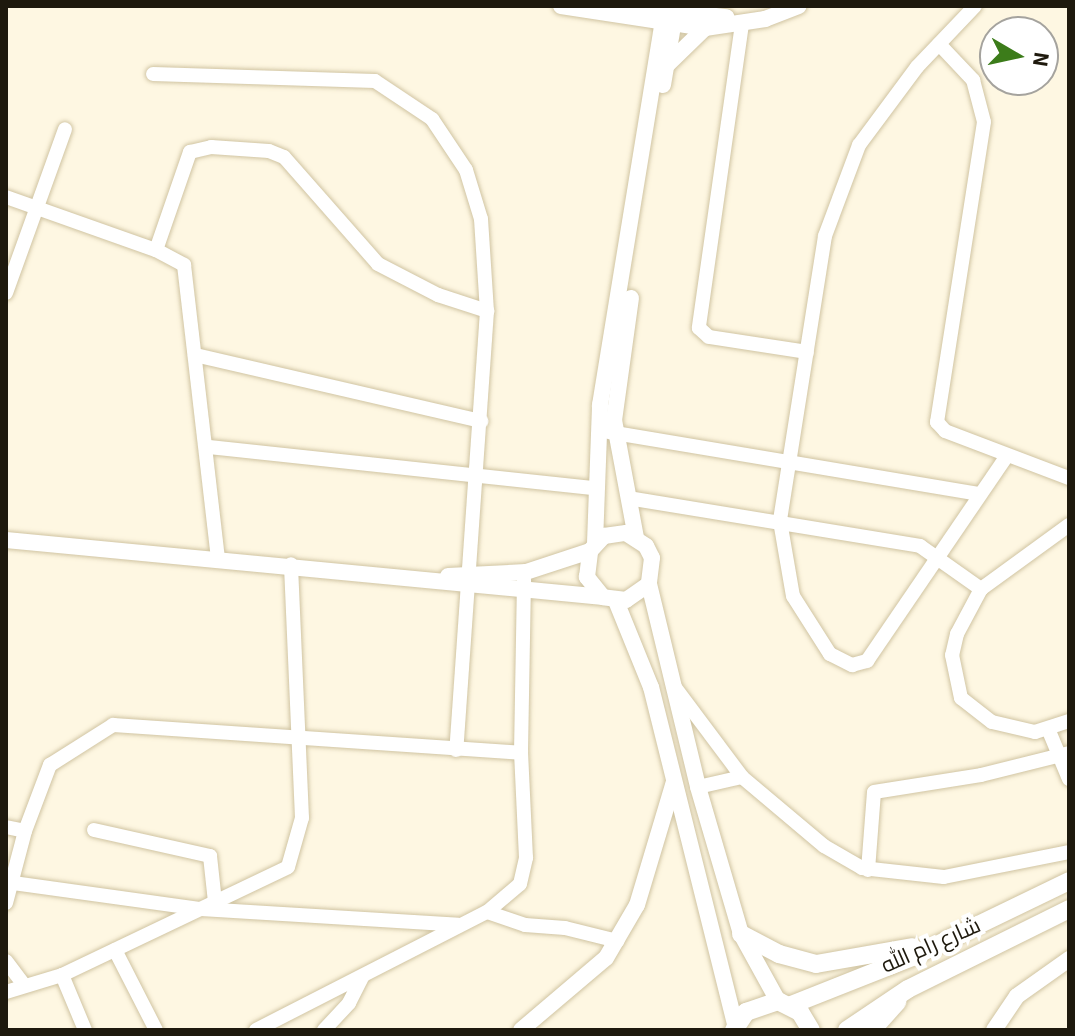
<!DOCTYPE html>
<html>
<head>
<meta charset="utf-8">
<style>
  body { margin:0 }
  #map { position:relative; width:1075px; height:1036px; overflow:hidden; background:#fef7e2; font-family:"Source Sans 3",Cairo,sans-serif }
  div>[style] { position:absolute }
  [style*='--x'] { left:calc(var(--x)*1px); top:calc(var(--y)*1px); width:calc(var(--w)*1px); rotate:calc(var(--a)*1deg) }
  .roads { filter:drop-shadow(0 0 2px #d0c4a2) drop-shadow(0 0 2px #d0c4a2) }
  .minor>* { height:14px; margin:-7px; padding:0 7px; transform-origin:7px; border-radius:7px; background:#fff }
  .tertiary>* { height:16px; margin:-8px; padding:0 8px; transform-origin:8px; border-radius:8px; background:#fff }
  .secondary>* { height:18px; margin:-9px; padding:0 9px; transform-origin:9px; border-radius:9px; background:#fff }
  span { translate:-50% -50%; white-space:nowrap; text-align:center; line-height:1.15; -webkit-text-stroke:8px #fff; paint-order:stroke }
  .street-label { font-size:22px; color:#1e190d }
  .frame { position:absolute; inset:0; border:8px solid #1e190d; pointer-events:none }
  .north { position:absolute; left:979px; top:16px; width:80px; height:80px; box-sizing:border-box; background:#fff; border:2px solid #a5a39e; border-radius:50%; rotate:99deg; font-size:22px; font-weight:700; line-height:32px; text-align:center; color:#1e190d }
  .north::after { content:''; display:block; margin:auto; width:28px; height:36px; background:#3c7c1a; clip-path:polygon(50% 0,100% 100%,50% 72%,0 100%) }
</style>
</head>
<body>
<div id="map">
  <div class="roads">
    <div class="minor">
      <i style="--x:975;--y:6;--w:84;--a:133.6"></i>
      <i style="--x:917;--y:67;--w:97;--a:126.6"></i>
      <i style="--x:859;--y:145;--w:97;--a:110.5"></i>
      <i style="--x:825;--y:236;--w:289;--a:99"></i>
      <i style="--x:780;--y:521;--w:76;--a:80.2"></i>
      <i style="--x:793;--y:596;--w:69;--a:57.5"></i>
      <i style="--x:830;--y:654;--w:25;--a:27"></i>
      <i style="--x:852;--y:665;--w:16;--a:-15"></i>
      <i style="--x:867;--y:661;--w:247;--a:-55.7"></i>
      <i style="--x:742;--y:24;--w:307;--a:98.1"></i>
      <i style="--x:699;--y:328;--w:13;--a:42"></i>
      <i style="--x:709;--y:337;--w:99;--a:8.7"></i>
      <i style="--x:939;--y:44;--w:50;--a:46.6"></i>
      <i style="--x:973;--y:80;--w:43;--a:75.3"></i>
      <i style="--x:984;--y:122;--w:304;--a:98.9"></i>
      <i style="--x:937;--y:422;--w:12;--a:48"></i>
      <i style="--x:945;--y:431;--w:133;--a:20.8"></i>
      <i style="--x:153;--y:74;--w:222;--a:1.8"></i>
      <i style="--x:375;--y:81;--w:69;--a:33.7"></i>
      <i style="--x:432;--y:119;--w:61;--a:56.3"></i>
      <i style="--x:466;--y:170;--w:51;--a:73"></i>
      <i style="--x:481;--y:219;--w:92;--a:86.3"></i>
      <i style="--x:487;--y:311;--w:440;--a:94"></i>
      <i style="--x:6;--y:197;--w:159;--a:19.5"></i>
      <i style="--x:156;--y:250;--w:32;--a:28"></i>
      <i style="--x:184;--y:265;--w:294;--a:83.4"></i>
      <i style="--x:156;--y:250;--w:104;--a:-70.9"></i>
      <i style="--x:190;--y:152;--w:22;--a:-13"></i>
      <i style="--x:211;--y:147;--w:58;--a:3.9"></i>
      <i style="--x:269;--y:151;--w:16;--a:22"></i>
      <i style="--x:284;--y:157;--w:142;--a:48.7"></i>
      <i style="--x:378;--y:264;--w:68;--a:27.3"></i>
      <i style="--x:438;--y:295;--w:52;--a:18.1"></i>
      <i style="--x:6;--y:293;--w:174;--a:-70.2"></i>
      <i style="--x:195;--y:355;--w:294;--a:13"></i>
      <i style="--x:609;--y:432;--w:376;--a:9.5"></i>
      <i style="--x:209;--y:447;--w:388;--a:6.1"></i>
      <i style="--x:628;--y:498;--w:296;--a:9.3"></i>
      <i style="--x:920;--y:546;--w:75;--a:35.2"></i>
      <i style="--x:1069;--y:525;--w:109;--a:144"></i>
      <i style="--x:981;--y:589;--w:51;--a:118.1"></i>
      <i style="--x:957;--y:634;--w:22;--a:103"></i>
      <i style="--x:952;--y:655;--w:44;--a:78.2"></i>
      <i style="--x:961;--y:698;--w:39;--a:38"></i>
      <i style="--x:992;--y:722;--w:44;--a:13.1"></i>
      <i style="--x:1035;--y:732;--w:36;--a:-18"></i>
      <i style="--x:674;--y:686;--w:114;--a:53.2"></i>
      <i style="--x:742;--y:777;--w:107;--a:40.1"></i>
      <i style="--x:824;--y:846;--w:44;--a:30.1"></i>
      <i style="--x:862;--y:868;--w:82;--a:6.3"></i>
      <i style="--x:944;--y:877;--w:127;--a:-11.3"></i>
      <i style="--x:1049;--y:731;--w:52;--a:67.4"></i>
      <i style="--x:698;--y:787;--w:45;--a:-12.8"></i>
      <i style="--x:6;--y:827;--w:19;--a:12"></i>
      <i style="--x:94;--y:830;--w:119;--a:12.6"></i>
      <i style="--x:210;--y:856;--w:46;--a:83.8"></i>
      <i style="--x:868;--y:870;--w:78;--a:-85.6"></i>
      <i style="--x:874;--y:792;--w:108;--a:-9"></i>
      <i style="--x:981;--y:775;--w:91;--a:-14"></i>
      <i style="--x:6;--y:882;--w:197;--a:7.9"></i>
      <i style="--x:201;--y:909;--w:258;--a:3.5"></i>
      <i style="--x:6;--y:903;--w:74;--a:-75.2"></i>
      <i style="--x:25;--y:831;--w:71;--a:-69.3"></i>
      <i style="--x:50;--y:765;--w:75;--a:-32.4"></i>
      <i style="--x:113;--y:725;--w:409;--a:3.9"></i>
      <i style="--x:487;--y:912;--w:40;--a:18.9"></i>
      <i style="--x:525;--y:925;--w:40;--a:4.3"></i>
      <i style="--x:565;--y:928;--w:54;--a:14"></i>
      <i style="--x:115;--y:950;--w:90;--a:62.9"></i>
      <i style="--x:6;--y:961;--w:30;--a:53"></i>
      <i style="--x:62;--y:975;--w:60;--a:67.3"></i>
      <i style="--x:6;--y:992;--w:59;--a:-16.9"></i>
      <i style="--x:62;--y:975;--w:250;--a:-25.5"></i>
      <i style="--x:288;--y:867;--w:51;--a:-74.1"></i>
      <i style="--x:302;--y:818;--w:254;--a:-92.5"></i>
      <i style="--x:256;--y:1030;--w:259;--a:-27.1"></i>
      <i style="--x:487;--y:912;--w:43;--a:-40.3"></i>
      <i style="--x:520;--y:884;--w:27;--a:-77"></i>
      <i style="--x:526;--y:858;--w:105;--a:-92.7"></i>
      <i style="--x:521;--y:753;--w:173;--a:-89"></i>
      <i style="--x:324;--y:1030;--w:37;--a:-47"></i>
      <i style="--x:349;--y:1003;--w:29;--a:-63"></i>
    </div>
    <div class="tertiary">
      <i style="--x:561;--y:6;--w:146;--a:8.7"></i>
      <i style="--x:705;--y:28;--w:61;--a:-8.5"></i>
      <i style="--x:765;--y:19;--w:36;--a:-21"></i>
      <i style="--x:629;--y:6;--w:98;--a:6.5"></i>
      <i style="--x:668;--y:64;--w:52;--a:-44.2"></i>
      <i style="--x:663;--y:85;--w:72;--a:-80.4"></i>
      <i style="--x:631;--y:298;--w:123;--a:97.9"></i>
      <i style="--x:614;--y:420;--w:119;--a:79.4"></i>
      <i style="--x:6;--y:540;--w:600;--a:5.45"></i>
      <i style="--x:595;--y:543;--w:138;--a:-87.9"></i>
      <i style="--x:600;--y:405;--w:397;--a:-80.7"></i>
      <i style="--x:448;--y:576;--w:78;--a:-2.9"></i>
      <i style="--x:526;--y:572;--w:67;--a:-18.2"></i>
      <i style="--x:649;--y:584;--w:28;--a:145"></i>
      <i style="--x:626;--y:600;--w:23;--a:-173"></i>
      <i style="--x:603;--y:597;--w:26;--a:-129"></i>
      <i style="--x:587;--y:577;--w:26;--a:-83"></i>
      <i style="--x:590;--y:551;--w:21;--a:-47"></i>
      <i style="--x:604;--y:536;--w:22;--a:-8"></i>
      <i style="--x:626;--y:533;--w:24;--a:33"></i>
      <i style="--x:646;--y:546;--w:13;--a:63"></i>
      <i style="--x:652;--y:558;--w:26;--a:97"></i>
      <i style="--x:649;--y:584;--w:209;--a:76.4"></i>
      <i style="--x:698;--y:787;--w:153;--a:73.7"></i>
      <i style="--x:741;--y:934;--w:77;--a:61.1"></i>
      <i style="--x:616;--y:601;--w:93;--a:67.9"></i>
      <i style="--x:651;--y:687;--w:347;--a:76"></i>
      <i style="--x:521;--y:1030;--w:111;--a:-40.3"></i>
      <i style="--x:606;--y:958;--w:61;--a:-59.7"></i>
      <i style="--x:637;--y:905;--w:128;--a:-73.3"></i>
      <i style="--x:994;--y:1030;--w:41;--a:-55.9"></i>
      <i style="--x:1017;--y:996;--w:64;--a:-35.4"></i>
    </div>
    <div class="secondary">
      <i style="--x:741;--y:934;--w:43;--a:27.8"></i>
      <i style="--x:779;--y:954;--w:38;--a:15"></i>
      <i style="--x:816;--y:964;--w:98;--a:-9.9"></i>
      <i style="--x:791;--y:1005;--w:130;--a:-21.6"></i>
      <i style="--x:912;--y:957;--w:174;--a:-25.8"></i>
      <i style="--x:734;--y:1030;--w:22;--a:-56"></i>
      <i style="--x:746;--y:1012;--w:34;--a:-19"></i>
      <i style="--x:778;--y:1001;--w:25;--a:27"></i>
      <i style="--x:800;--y:1012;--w:21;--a:59"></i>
      <i style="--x:847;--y:1030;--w:73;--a:-33.9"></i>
      <i style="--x:908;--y:989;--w:180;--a:-26.4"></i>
      <i style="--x:872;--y:1030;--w:38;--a:-48"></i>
    </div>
  </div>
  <div class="street-label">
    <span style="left:931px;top:946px;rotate:-24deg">شارع رام الله</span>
  </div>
  <div class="frame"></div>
  <div class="north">N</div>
</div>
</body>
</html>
